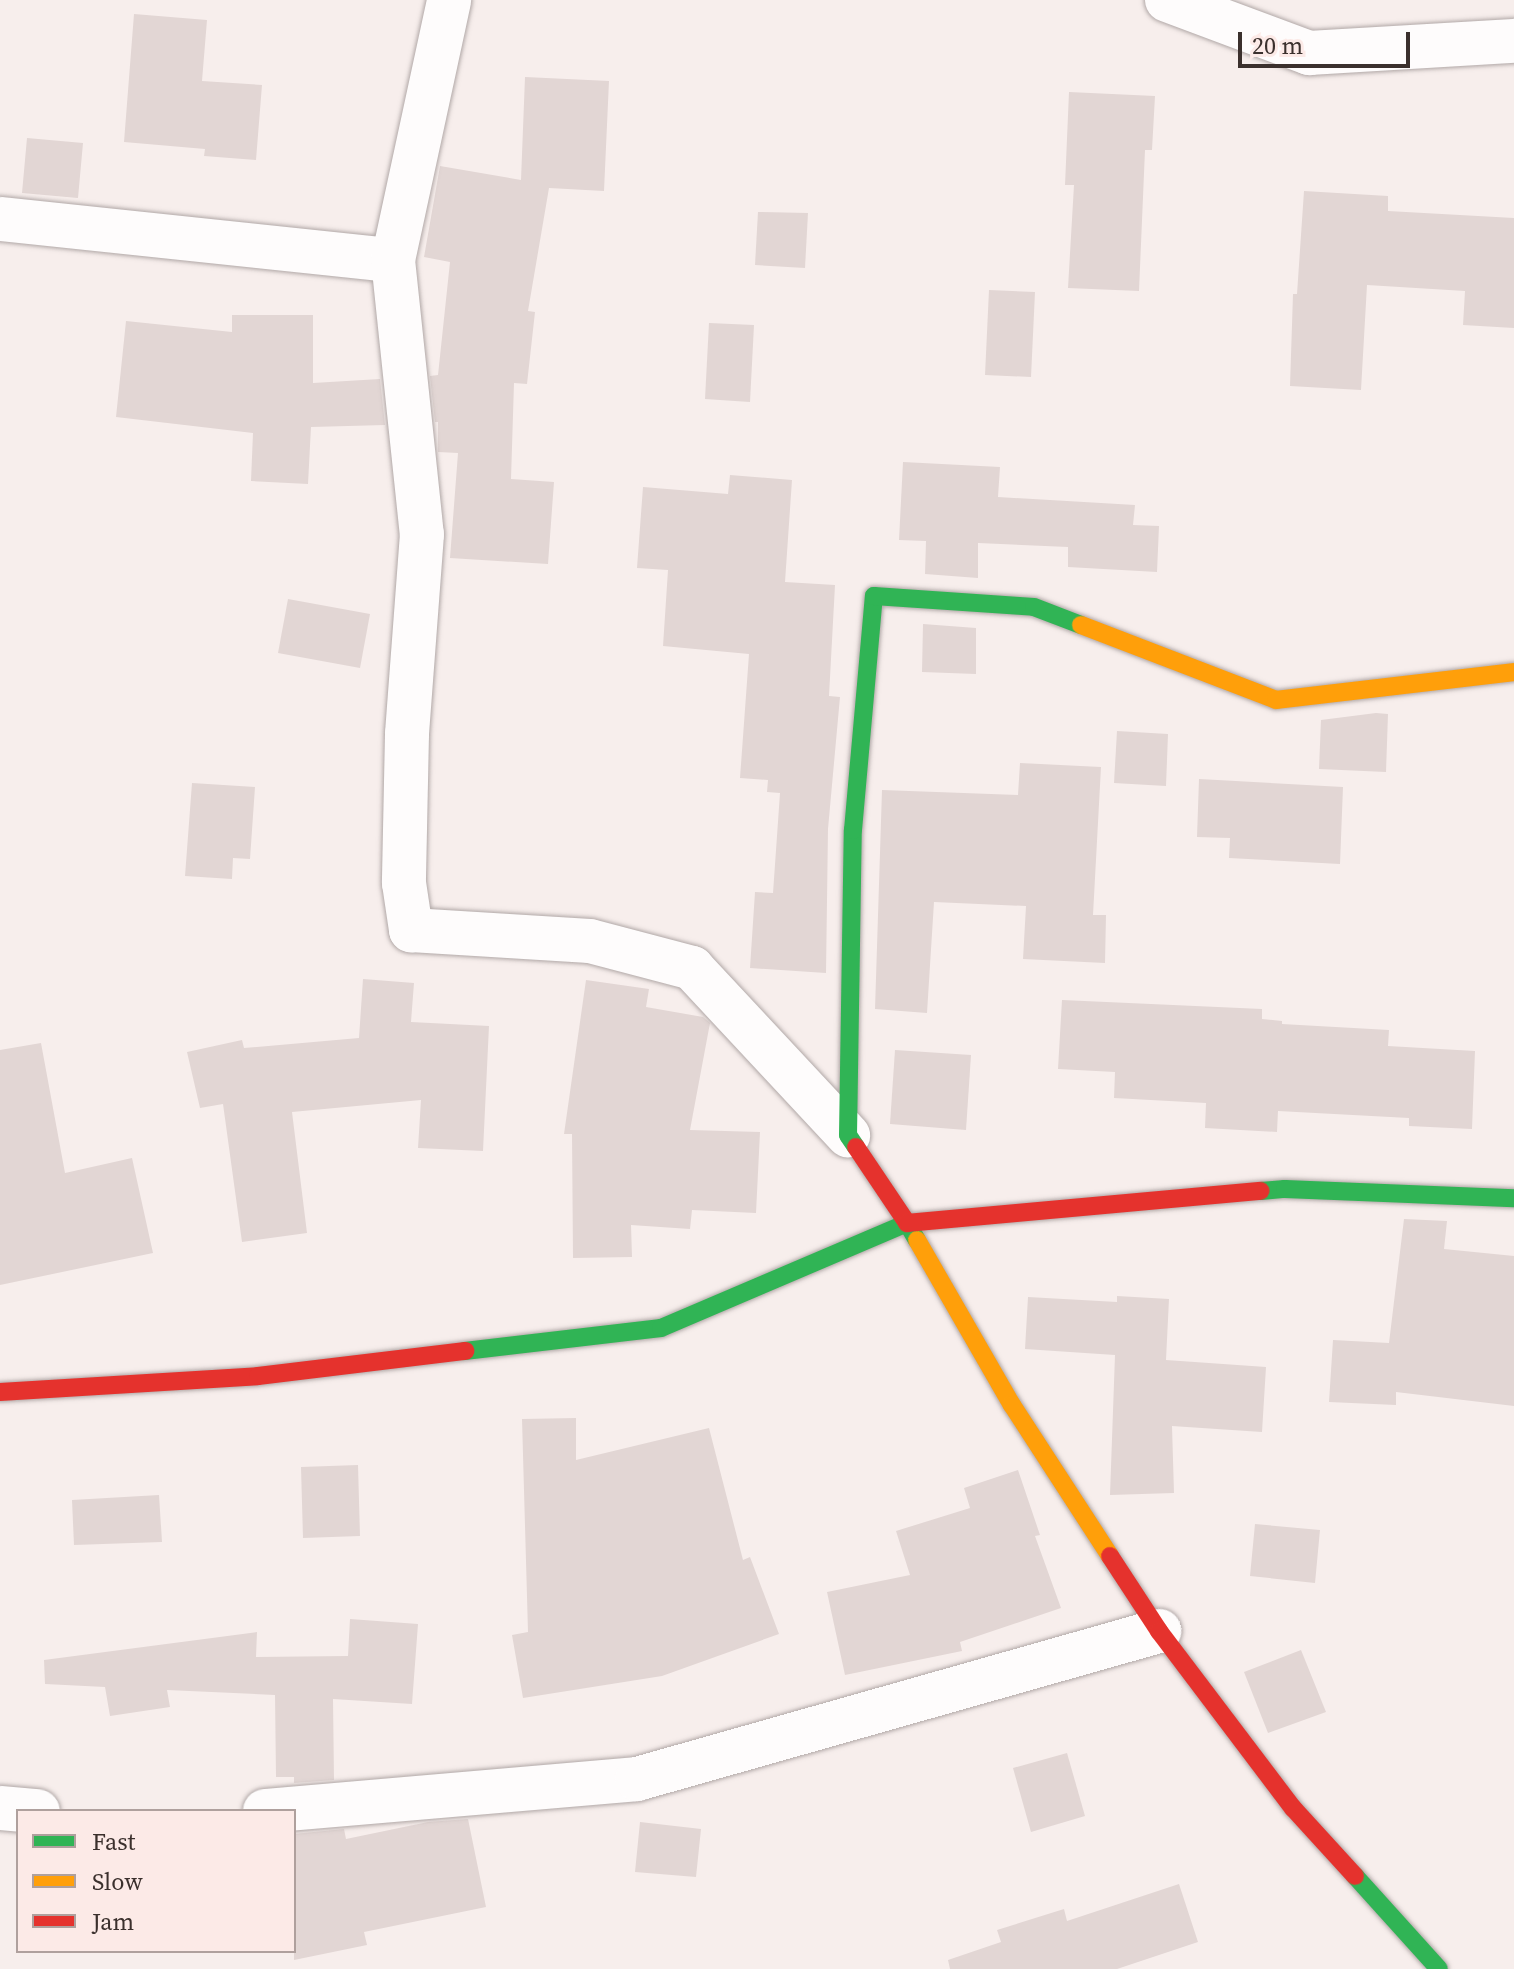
<!DOCTYPE html>
<html>
<head>
<meta charset="utf-8">
<style>
  body { margin:0 }
  #map { position:relative; width:1514px; height:1969px; overflow:hidden; background:#f7eeec; font-family:"Source Serif 4",serif }
  div>[style] { position:absolute }
  [style*='--x'] { left:calc(var(--x)*1px); top:calc(var(--y)*1px); width:calc(var(--w)*1px); rotate:calc(var(--a)*1deg) }
  .building>* { inset:0; background:#e2d6d4 }
  .roads { filter:drop-shadow(0 0 2px #b1a8a7) drop-shadow(0 0 2px #b1a8a7) }
  .street>* { height:44px; margin:-22px; padding:0 22px; transform-origin:22px; border-radius:22px; background:#fefcfc }
  .fast>* { height:18px; margin:-9px; padding:0 9px; transform-origin:9px; border-radius:9px; background:#30b455 }
  .slow>* { height:18px; margin:-9px; padding:0 9px; transform-origin:9px; border-radius:9px; background:#ff9f0a }
  .jam>* { height:18px; margin:-9px; padding:0 9px; transform-origin:9px; border-radius:9px; background:#e5322d }
  span { translate:-50% -50%; white-space:nowrap; text-align:center; line-height:1.15; -webkit-text-stroke:7px #fceae7; paint-order:stroke }
  .legend { position:absolute; left:16px; top:1809px; width:280px; height:144px; box-sizing:border-box; background:#fceae7; border:2px solid #afa09d; margin:0; padding:10px 14px; list-style:none; font-size:24px; color:#3b302d }
  .legend li { display:flex; align-items:center; gap:16px; height:40px }
  .legend b { width:40px; border:2px solid #afa09d }
  .scale { position:absolute; left:1238px; top:32px; width:172px; height:36px; box-sizing:border-box; border:4px solid #3b302d; border-top:0; padding-left:10px; font-size:24px; line-height:28px; white-space:nowrap; color:#3b302d; -webkit-text-stroke:6px #fceae7; paint-order:stroke }
</style>
</head>
<body>
<div id="map">
  <div class="building">
    <i style="clip-path:polygon(134px 14px,207px 20px,202px 81px,262px 85px,256px 160px,204px 156px,205px 149px,124px 142px)"></i>
    <i style="clip-path:polygon(525px 77px,609px 81px,604px 191px,549px 188px,528px 311px,535px 312px,527px 384px,514px 383px,511px 479px,554px 482px,548px 564px,450px 558px,458px 453px,438px 452px,438px 422px,435px 422px,430px 376px,438px 375px,450px 262px,424px 257px,440px 166px,521px 180px)"></i>
    <i style="clip-path:polygon(1069px 92px,1155px 96px,1152px 150px,1145px 150px,1139px 291px,1068px 288px,1074px 185px,1065px 185px)"></i>
    <i style="clip-path:polygon(27px 138px,83px 143px,78px 198px,22px 193px)"></i>
    <i style="clip-path:polygon(1304px 191px,1388px 196px,1388px 211px,1514px 218px,1514px 328px,1463px 325px,1465px 291px,1367px 285px,1361px 390px,1290px 386px,1293px 294px,1297px 294px)"></i>
    <i style="clip-path:polygon(758px 212px,808px 213px,805px 268px,755px 265px)"></i>
    <i style="clip-path:polygon(989px 290px,1035px 292px,1031px 377px,985px 375px)"></i>
    <i style="clip-path:polygon(232px 315px,313px 315px,313px 383px,380px 379px,385px 425px,311px 427px,308px 484px,251px 481px,253px 433px,116px 417px,126px 321px,232px 332px)"></i>
    <i style="clip-path:polygon(709px 323px,754px 325px,750px 402px,705px 399px)"></i>
    <i style="clip-path:polygon(903px 462px,1000px 467px,998px 497px,1135px 505px,1133px 525px,1159px 526px,1157px 572px,1068px 567px,1068px 547px,978px 543px,978px 578px,925px 574px,926px 541px,899px 540px)"></i>
    <i style="clip-path:polygon(730px 475px,792px 480px,785px 582px,835px 585px,829px 696px,840px 697px,828px 829px,826px 973px,750px 968px,755px 892px,773px 893px,780px 793px,767px 792px,768px 780px,740px 778px,749px 654px,663px 646px,668px 570px,637px 568px,643px 487px,728px 494px)"></i>
    <i style="clip-path:polygon(288px 599px,370px 614px,360px 668px,278px 653px)"></i>
    <i style="clip-path:polygon(923px 624px,976px 628px,976px 674px,922px 672px)"></i>
    <i style="clip-path:polygon(1376px 713px,1388px 714px,1386px 772px,1319px 769px,1321px 720px)"></i>
    <i style="clip-path:polygon(1117px 731px,1168px 734px,1166px 786px,1114px 783px)"></i>
    <i style="clip-path:polygon(1020px 763px,1101px 767px,1093px 915px,1106px 915px,1105px 963px,1023px 959px,1026px 906px,934px 902px,927px 1013px,875px 1009px,882px 790px,1018px 795px)"></i>
    <i style="clip-path:polygon(1199px 779px,1343px 787px,1340px 864px,1229px 858px,1230px 838px,1197px 837px)"></i>
    <i style="clip-path:polygon(192px 783px,255px 787px,250px 859px,233px 858px,232px 879px,185px 876px)"></i>
    <i style="clip-path:polygon(363px 979px,414px 983px,411px 1022px,489px 1026px,483px 1151px,418px 1148px,421px 1100px,292px 1112px,307px 1233px,242px 1242px,223px 1104px,200px 1108px,187px 1052px,242px 1040px,244px 1048px,359px 1038px)"></i>
    <i style="clip-path:polygon(586px 980px,649px 989px,646px 1007px,703px 1017px,710px 1023px,690px 1130px,760px 1132px,756px 1213px,692px 1210px,690px 1229px,631px 1225px,632px 1257px,573px 1258px,572px 1134px,564px 1134px)"></i>
    <i style="clip-path:polygon(1062px 1000px,1262px 1009px,1262px 1019px,1282px 1021px,1282px 1024px,1389px 1030px,1388px 1046px,1475px 1051px,1472px 1129px,1409px 1126px,1409px 1118px,1278px 1111px,1277px 1132px,1205px 1128px,1206px 1103px,1114px 1098px,1115px 1072px,1058px 1069px)"></i>
    <i style="clip-path:polygon(41px 1043px,65px 1173px,132px 1158px,153px 1253px,0 1285px,0 1050px)"></i>
    <i style="clip-path:polygon(895px 1050px,971px 1055px,966px 1130px,890px 1124px)"></i>
    <i style="clip-path:polygon(1404px 1219px,1447px 1221px,1444px 1249px,1514px 1256px,1514px 1406px,1396px 1392px,1396px 1405px,1329px 1402px,1333px 1340px,1389px 1343px)"></i>
    <i style="clip-path:polygon(1117px 1296px,1169px 1299px,1166px 1360px,1266px 1367px,1262px 1432px,1172px 1426px,1174px 1493px,1110px 1495px,1115px 1355px,1025px 1349px,1028px 1297px,1117px 1302px)"></i>
    <i style="clip-path:polygon(576px 1418px,576px 1460px,709px 1428px,743px 1560px,750px 1557px,779px 1634px,662px 1676px,523px 1698px,512px 1635px,528px 1632px,522px 1419px)"></i>
    <i style="clip-path:polygon(358px 1465px,360px 1536px,303px 1538px,301px 1467px)"></i>
    <i style="clip-path:polygon(1018px 1470px,1040px 1535px,1035px 1536px,1061px 1608px,960px 1642px,962px 1651px,845px 1675px,827px 1592px,910px 1575px,896px 1531px,970px 1508px,964px 1488px)"></i>
    <i style="clip-path:polygon(159px 1495px,162px 1542px,74px 1545px,72px 1500px)"></i>
    <i style="clip-path:polygon(1255px 1524px,1320px 1530px,1315px 1583px,1250px 1576px)"></i>
    <i style="clip-path:polygon(350px 1619px,418px 1624px,412px 1704px,333px 1699px,334px 1780px,294px 1783px,294px 1777px,276px 1777px,275px 1695px,167px 1690px,170px 1707px,110px 1716px,105px 1687px,45px 1684px,44px 1660px,257px 1632px,256px 1657px,348px 1656px)"></i>
    <i style="clip-path:polygon(1301px 1650px,1326px 1712px,1268px 1733px,1244px 1672px)"></i>
    <i style="clip-path:polygon(1067px 1753px,1085px 1816px,1031px 1832px,1013px 1768px)"></i>
    <i style="clip-path:polygon(468px 1819px,486px 1907px,364px 1932px,367px 1945px,294px 1960px,294px 1834px,344px 1829px,346px 1839px,428px 1822px)"></i>
    <i style="clip-path:polygon(640px 1822px,701px 1829px,696px 1877px,635px 1872px)"></i>
    <i style="clip-path:polygon(1179px 1884px,1198px 1942px,1117px 1969px,950px 1969px,948px 1960px,1001px 1942px,997px 1930px,1064px 1909px,1067px 1921px)"></i>
  </div>
  <div class="roads">
    <div class="street">
      <i style="--x:1167;--y:0;--w:152;--a:20.5"></i>
      <i style="--x:1309;--y:53;--w:205;--a:-3.4"></i>
      <i style="--x:0;--y:219;--w:395;--a:6"></i>
      <i style="--x:393;--y:260;--w:266;--a:-77.8"></i>
      <i style="--x:393;--y:260;--w:276;--a:84"></i>
      <i style="--x:422;--y:534;--w:201;--a:94.3"></i>
      <i style="--x:407;--y:734;--w:149;--a:91.2"></i>
      <i style="--x:404;--y:883;--w:48;--a:81.5"></i>
      <i style="--x:411;--y:930;--w:179;--a:3.5"></i>
      <i style="--x:590;--y:941;--w:106;--a:14.8"></i>
      <i style="--x:692;--y:968;--w:229;--a:47"></i>
      <i style="--x:0;--y:1808;--w:38;--a:5"></i>
      <i style="--x:265;--y:1811;--w:373;--a:-4.9"></i>
      <i style="--x:637;--y:1779;--w:543;--a:-15.83"></i>
    </div>
    <div class="fast">
      <i style="--x:856;--y:1147;--w:14;--a:-124"></i>
      <i style="--x:848;--y:1135;--w:305;--a:-89.1"></i>
      <i style="--x:853;--y:830;--w:235;--a:-84.9"></i>
      <i style="--x:874;--y:596;--w:160;--a:3.9"></i>
      <i style="--x:1034;--y:607;--w:50;--a:21"></i>
      <i style="--x:1261;--y:1191;--w:24;--a:-5"></i>
      <i style="--x:1285;--y:1189;--w:229;--a:2.3"></i>
      <i style="--x:465;--y:1351;--w:197;--a:-6.7"></i>
      <i style="--x:661;--y:1328;--w:267;--a:-23.1"></i>
      <i style="--x:907;--y:1223;--w:20;--a:60"></i>
      <i style="--x:1355;--y:1876;--w:125;--a:47.9"></i>
    </div>
    <div class="slow">
      <i style="--x:1081;--y:625;--w:209;--a:21"></i>
      <i style="--x:1276;--y:700;--w:240;--a:-6.7"></i>
      <i style="--x:917;--y:1240;--w:190;--a:60.1"></i>
      <i style="--x:1012;--y:1405;--w:180;--a:57"></i>
    </div>
    <div class="jam">
      <i style="--x:856;--y:1147;--w:92;--a:56.1"></i>
      <i style="--x:907;--y:1223;--w:355;--a:-5.2"></i>
      <i style="--x:0;--y:1392;--w:258;--a:-3.5"></i>
      <i style="--x:258;--y:1376;--w:209;--a:-6.9"></i>
      <i style="--x:1110;--y:1556;--w:90;--a:56.8"></i>
      <i style="--x:1159;--y:1631;--w:222;--a:52.9"></i>
      <i style="--x:1293;--y:1808;--w:92;--a:47.6"></i>
    </div>
  </div>
  <ul class="legend">
  <li><b style="height:10px;background:#30b455"></b>Fast</li>
  <li><b style="height:10px;background:#ff9f0a"></b>Slow</li>
  <li><b style="height:10px;background:#e5322d"></b>Jam</li>
  </ul>
  <div class="scale">20 m</div>
</div>
</body>
</html>
